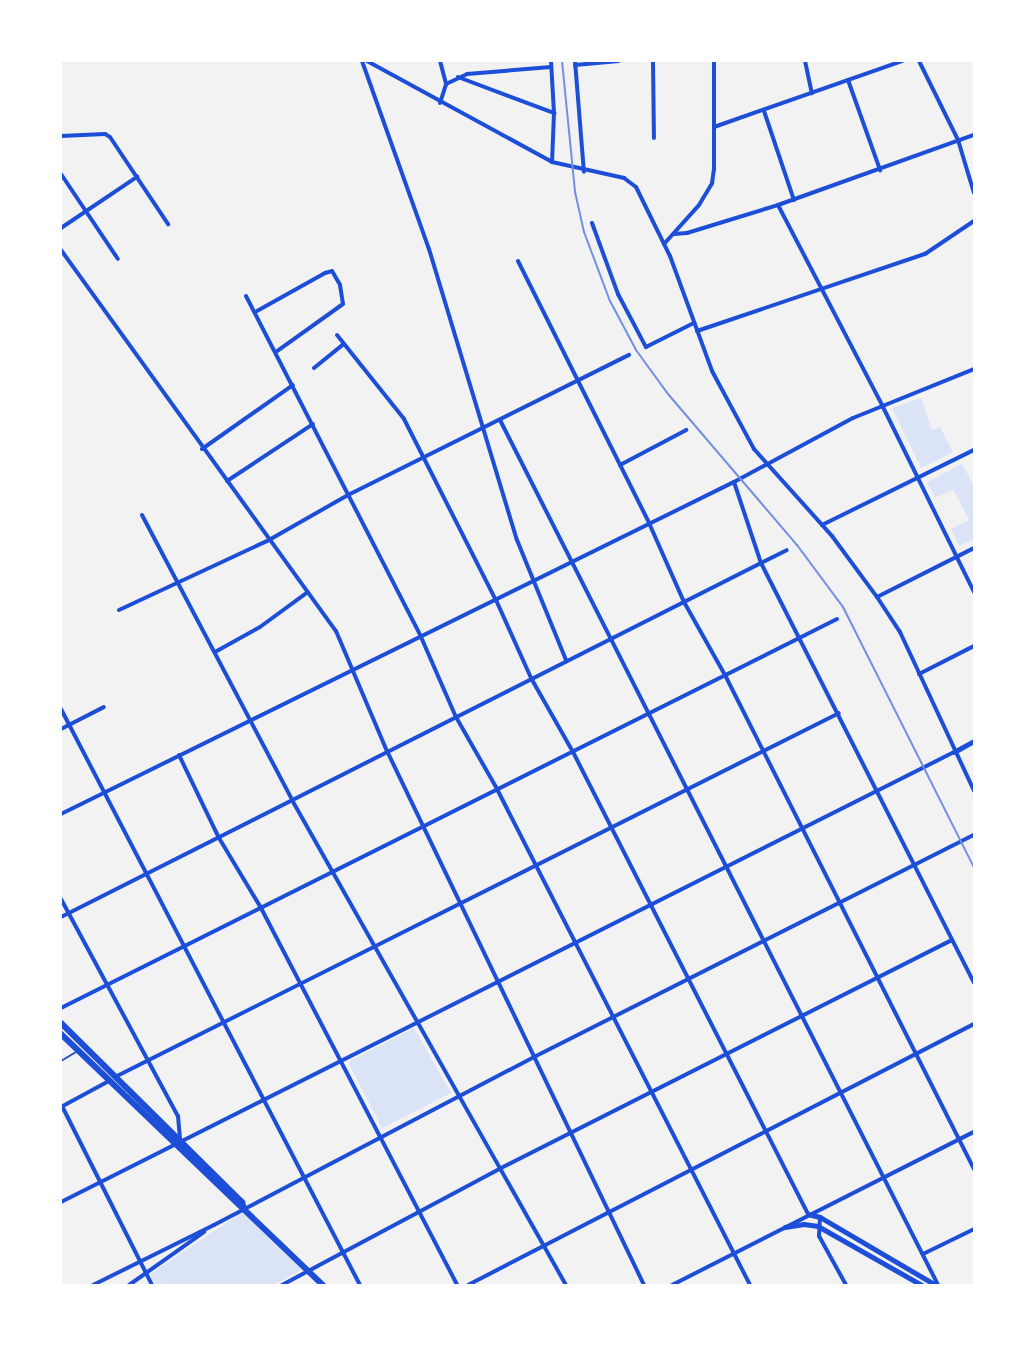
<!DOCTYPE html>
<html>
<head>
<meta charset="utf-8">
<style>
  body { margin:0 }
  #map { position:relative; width:1035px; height:1346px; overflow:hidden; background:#f2f2f2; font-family:"Work Sans",sans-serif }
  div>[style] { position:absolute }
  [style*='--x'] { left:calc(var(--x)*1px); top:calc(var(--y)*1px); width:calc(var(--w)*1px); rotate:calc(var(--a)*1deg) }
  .green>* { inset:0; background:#dbe4f7 }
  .service>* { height:2px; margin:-1px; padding:0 1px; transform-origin:1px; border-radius:1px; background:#1d4ed8 }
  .minor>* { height:4px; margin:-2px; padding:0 2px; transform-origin:2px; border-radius:2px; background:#1d4ed8 }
  .tertiary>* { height:4.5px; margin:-2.25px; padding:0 2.25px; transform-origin:2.25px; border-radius:2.25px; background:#1d4ed8 }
  .trunk>* { height:6px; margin:-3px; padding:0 3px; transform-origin:3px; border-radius:3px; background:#1d4ed8 }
  .rail>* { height:2px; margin:-1px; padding:0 1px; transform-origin:1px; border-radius:1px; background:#7290e2 }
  span { translate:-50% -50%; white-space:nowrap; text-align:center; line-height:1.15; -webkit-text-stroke:4px #fff; paint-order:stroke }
  .frame { position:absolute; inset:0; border:62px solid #fff; pointer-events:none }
</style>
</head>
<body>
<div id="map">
  <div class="green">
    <i style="clip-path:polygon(921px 398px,932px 430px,940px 427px,953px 452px,921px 468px,892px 408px)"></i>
    <i style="clip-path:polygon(962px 464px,974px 486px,974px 539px,959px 546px,951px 529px,969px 520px,953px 489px,935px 498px,927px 482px)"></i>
    <i style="clip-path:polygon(414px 1028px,451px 1093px,382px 1128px,348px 1062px)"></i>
    <i style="clip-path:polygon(244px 1211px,303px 1269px,274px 1285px,156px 1285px,150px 1274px)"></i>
  </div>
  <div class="service">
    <i style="--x:61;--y:1061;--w:17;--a:-31"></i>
  </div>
  <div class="minor">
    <i style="--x:362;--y:61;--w:200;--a:70.4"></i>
    <i style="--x:429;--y:249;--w:304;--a:73.2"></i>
    <i style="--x:517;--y:540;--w:130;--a:67.8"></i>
    <i style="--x:367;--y:61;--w:211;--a:28.6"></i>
    <i style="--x:552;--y:162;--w:74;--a:12.5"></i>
    <i style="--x:624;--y:178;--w:15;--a:37"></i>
    <i style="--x:636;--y:187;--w:77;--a:63.8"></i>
    <i style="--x:670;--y:256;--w:122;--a:69.9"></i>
    <i style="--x:712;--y:371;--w:89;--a:61.7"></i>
    <i style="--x:754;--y:449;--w:117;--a:48.1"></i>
    <i style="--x:832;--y:536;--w:76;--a:53.6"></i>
    <i style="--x:877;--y:597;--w:42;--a:56.7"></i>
    <i style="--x:900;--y:632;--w:175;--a:65"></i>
    <i style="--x:440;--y:61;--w:24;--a:75"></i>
    <i style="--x:446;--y:84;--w:23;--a:-25"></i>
    <i style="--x:467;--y:74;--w:84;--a:-4.8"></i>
    <i style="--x:551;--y:61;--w:52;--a:86.7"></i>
    <i style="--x:554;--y:113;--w:49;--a:92.3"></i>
    <i style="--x:575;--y:61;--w:111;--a:85.4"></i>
    <i style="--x:653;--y:61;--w:77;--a:89.3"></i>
    <i style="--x:805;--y:61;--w:33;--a:78"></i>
    <i style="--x:919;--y:61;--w:88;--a:63.7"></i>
    <i style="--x:958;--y:140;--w:55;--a:73.2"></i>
    <i style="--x:575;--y:65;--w:44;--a:-5.2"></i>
    <i style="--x:458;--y:77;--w:103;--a:20.6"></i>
    <i style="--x:848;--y:80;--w:96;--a:70.4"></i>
    <i style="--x:440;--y:103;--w:20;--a:-72"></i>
    <i style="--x:764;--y:111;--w:94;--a:71.4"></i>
    <i style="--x:714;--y:127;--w:199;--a:-19.3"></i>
    <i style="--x:61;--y:136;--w:44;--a:-2.6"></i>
    <i style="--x:105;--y:134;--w:6;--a:31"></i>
    <i style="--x:110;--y:137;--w:105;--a:56.3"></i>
    <i style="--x:61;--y:174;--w:102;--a:56.2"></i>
    <i style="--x:778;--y:205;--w:225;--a:62.5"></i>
    <i style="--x:882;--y:405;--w:208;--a:63.8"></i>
    <i style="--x:592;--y:223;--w:76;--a:69.9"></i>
    <i style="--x:618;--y:294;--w:60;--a:62.2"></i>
    <i style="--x:646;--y:347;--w:54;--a:-26.6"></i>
    <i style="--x:61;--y:228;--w:92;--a:-33.9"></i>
    <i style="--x:674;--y:234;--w:13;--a:-4"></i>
    <i style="--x:687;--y:233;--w:95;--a:-17.1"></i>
    <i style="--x:778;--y:205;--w:208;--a:-19.7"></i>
    <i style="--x:664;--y:244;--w:52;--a:-48.1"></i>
    <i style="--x:699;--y:205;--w:26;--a:-59"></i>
    <i style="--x:712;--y:183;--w:14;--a:-82"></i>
    <i style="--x:714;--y:169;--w:108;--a:-90"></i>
    <i style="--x:61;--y:250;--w:470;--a:54.2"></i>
    <i style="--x:336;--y:631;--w:130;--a:67"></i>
    <i style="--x:387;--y:751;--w:593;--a:64.3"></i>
    <i style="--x:518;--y:261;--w:293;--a:63.4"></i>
    <i style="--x:649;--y:523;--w:86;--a:66.1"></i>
    <i style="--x:684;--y:602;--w:84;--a:60.7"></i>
    <i style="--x:725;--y:675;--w:553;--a:63.25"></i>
    <i style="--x:246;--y:296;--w:383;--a:62.8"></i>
    <i style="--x:421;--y:637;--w:87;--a:66.4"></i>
    <i style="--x:456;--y:717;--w:83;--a:60.3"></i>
    <i style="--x:497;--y:789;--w:557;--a:62.97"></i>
    <i style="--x:257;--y:311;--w:78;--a:-29.2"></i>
    <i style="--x:325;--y:273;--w:7;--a:-16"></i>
    <i style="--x:332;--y:271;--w:16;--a:60"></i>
    <i style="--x:340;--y:285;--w:19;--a:81"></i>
    <i style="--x:343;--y:304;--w:81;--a:144.5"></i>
    <i style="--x:697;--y:331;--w:241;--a:-18.7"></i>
    <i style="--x:925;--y:254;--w:59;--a:-34"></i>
    <i style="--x:337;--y:335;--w:107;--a:51.4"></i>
    <i style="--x:404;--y:419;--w:203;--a:63.1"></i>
    <i style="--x:496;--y:600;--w:85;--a:65.8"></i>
    <i style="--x:531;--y:678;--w:85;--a:60.4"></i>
    <i style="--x:573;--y:752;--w:518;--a:63.04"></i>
    <i style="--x:314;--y:368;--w:38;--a:-39"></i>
    <i style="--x:500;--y:420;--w:970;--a:63.14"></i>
    <i style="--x:202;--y:449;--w:111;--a:-35.1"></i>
    <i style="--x:620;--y:465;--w:75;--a:-27.9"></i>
    <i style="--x:227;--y:481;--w:103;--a:-33.5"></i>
    <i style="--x:734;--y:482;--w:85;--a:71.6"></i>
    <i style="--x:761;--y:563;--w:470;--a:63.1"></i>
    <i style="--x:142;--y:515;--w:322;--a:62.2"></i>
    <i style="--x:292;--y:800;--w:557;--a:60.54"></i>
    <i style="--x:822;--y:525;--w:169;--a:-26.3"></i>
    <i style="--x:877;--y:597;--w:109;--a:-26.8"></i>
    <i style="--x:119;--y:610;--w:166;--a:-25"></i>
    <i style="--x:269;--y:540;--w:91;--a:-29.7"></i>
    <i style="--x:348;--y:495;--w:314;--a:-26.5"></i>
    <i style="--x:215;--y:652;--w:51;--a:-29.1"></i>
    <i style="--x:260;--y:627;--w:59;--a:-36.1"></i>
    <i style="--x:919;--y:674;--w:62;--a:-27"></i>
    <i style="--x:61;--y:709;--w:649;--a:62.57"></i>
    <i style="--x:61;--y:729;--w:48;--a:-27.1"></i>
    <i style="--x:179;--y:755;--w:92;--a:64.3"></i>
    <i style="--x:219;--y:838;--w:82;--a:59"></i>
    <i style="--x:261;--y:908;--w:425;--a:62.5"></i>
    <i style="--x:61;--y:814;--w:750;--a:-26.26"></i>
    <i style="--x:734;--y:482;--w:135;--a:-28.3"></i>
    <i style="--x:853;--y:418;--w:131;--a:-22"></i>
    <i style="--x:61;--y:899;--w:247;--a:61.7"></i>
    <i style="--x:178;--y:1116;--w:24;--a:85"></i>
    <i style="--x:61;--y:917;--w:813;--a:-26.82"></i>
    <i style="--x:61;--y:1008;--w:868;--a:-26.62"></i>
    <i style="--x:115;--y:1077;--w:810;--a:-26.69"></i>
    <i style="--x:62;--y:1106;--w:200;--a:63.3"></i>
    <i style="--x:61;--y:1107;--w:55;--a:-28.4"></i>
    <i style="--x:61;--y:1202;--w:1000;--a:-26.74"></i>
    <i style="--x:820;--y:1217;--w:19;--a:93"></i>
    <i style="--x:819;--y:1236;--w:56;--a:61.1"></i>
    <i style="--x:923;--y:1254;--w:57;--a:-26.1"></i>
    <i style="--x:93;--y:1285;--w:135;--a:-26.4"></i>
    <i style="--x:214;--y:1225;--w:361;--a:-27.7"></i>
    <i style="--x:534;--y:1057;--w:493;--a:-26.8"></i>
    <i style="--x:129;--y:1285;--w:92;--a:-35.2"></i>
    <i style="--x:282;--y:1285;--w:248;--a:-28.1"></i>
    <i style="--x:501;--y:1168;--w:505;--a:-26.82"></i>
    <i style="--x:468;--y:1285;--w:569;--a:-27.29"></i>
    <i style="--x:672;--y:1285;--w:339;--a:-26.9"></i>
  </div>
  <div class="tertiary">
    <i style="--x:954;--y:752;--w:23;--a:-29"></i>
    <i style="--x:808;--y:1214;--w:12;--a:14"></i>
    <i style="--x:820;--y:1217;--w:134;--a:30.4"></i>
    <i style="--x:785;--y:1227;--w:19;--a:-9"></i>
    <i style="--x:804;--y:1224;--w:14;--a:8"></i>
    <i style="--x:818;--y:1226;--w:120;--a:29.6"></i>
  </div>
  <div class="trunk">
    <i style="--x:61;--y:1023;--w:255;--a:44.7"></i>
    <i style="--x:242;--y:1202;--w:7;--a:74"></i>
    <i style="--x:61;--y:1034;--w:363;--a:43.8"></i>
  </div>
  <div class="rail">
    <i style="--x:562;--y:61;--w:132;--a:84.3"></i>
    <i style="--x:575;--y:192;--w:41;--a:77.3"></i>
    <i style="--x:584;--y:232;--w:74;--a:69.4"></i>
    <i style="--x:610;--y:301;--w:55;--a:62"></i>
    <i style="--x:636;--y:350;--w:54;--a:54"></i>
    <i style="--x:668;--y:394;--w:199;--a:49.5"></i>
    <i style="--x:797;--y:545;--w:77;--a:53.4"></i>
    <i style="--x:843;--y:607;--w:292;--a:63.3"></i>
  </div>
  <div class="frame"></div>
</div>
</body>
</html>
